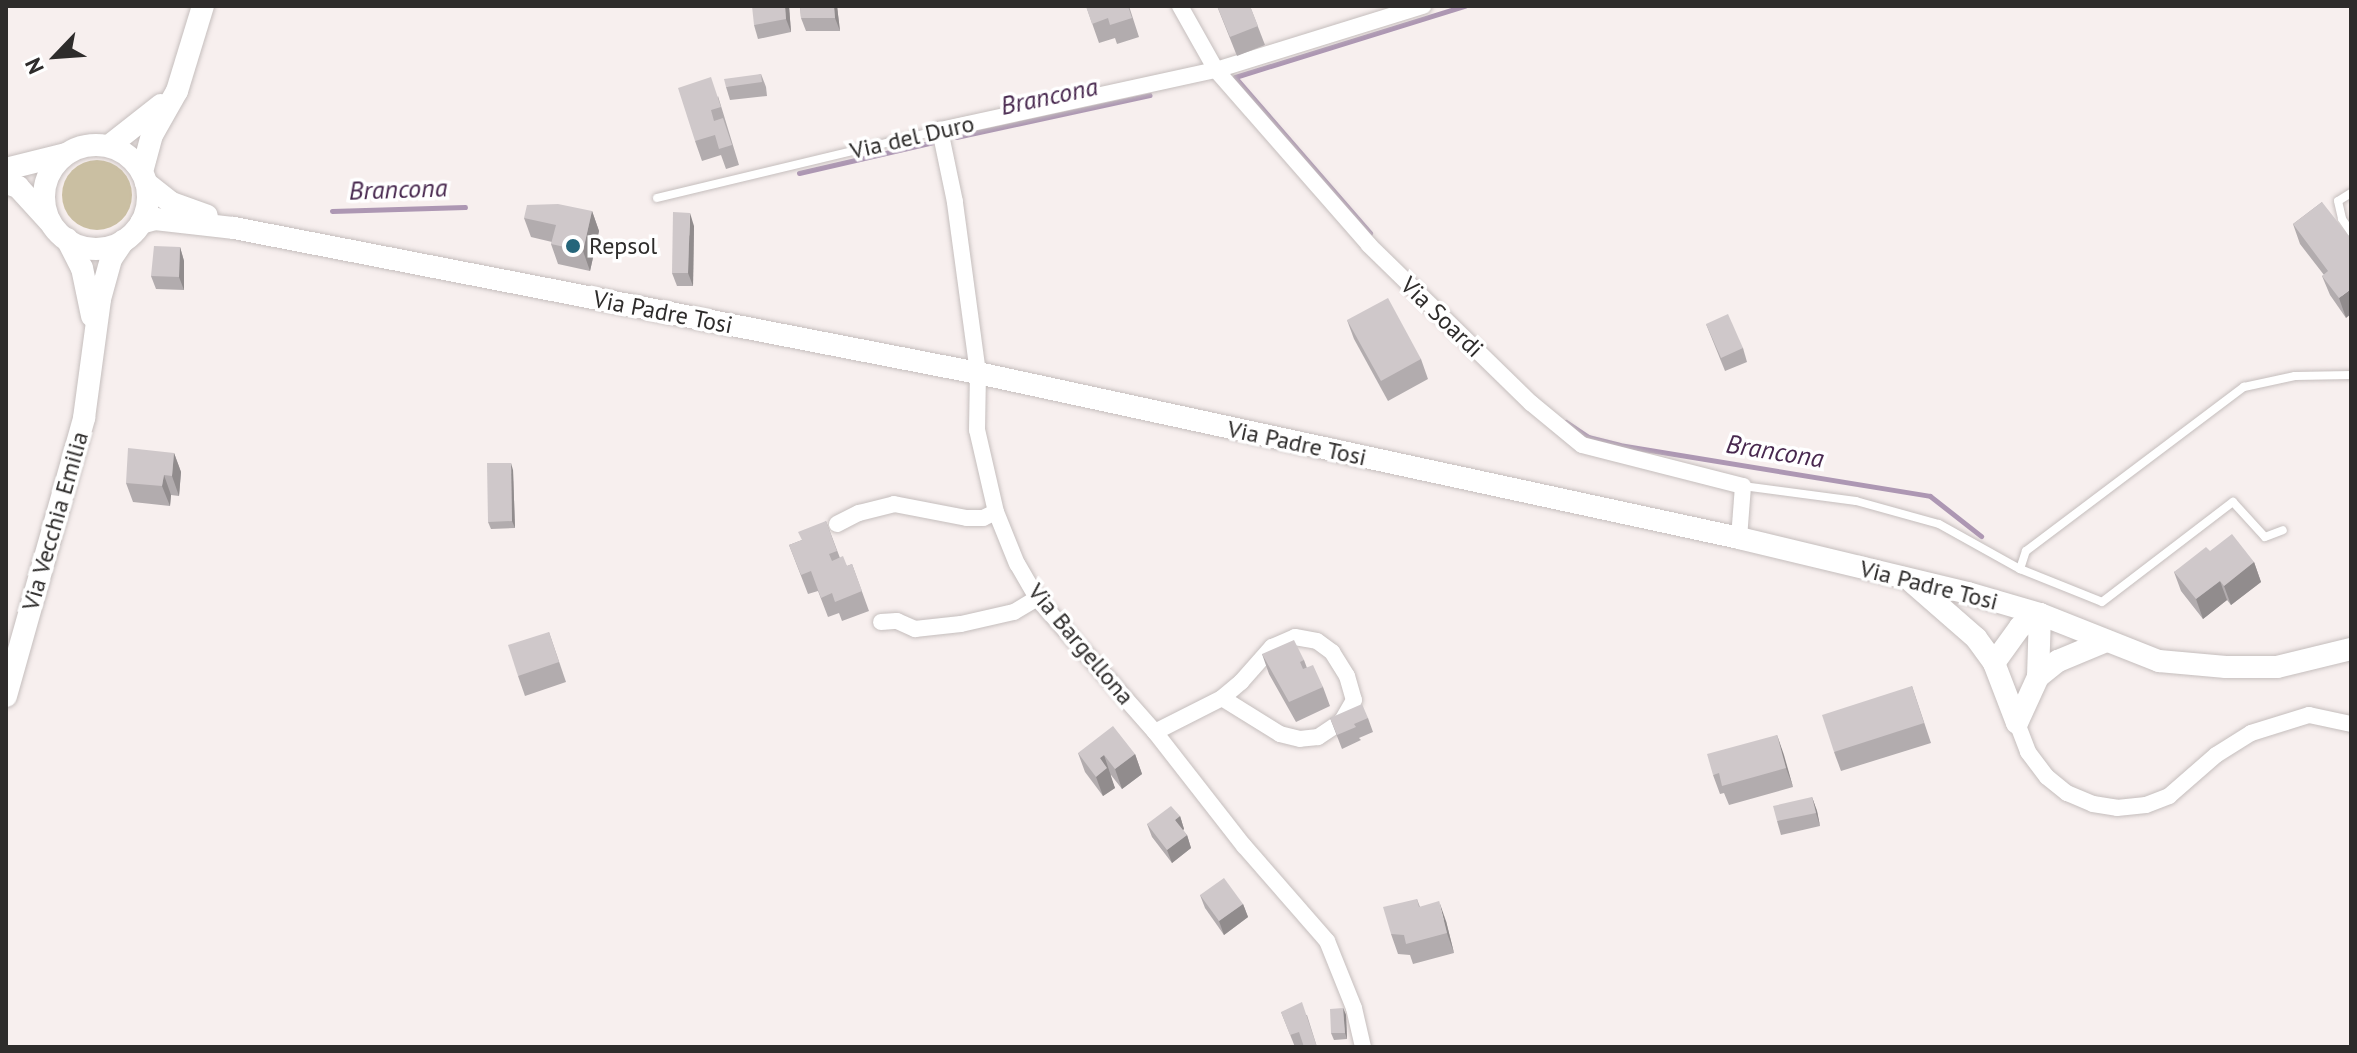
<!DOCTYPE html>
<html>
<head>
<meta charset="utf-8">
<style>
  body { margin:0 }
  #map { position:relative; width:2357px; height:1053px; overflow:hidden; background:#f7efee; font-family:"PT Sans",sans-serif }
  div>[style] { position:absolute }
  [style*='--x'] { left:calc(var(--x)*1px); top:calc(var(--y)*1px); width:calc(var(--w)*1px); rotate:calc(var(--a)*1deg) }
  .green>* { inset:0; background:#cabfa2 }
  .round { border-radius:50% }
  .stream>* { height:5px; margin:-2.5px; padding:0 2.5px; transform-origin:2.5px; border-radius:2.5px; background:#ad97b3 }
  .roads { filter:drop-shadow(0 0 2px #c5bebd) drop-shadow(0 0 2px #c5bebd) }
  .lane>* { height:8px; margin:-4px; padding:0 4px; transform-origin:4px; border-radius:4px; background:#fff }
  .street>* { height:16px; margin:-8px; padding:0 8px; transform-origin:8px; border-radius:8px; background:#fff }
  .secondary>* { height:22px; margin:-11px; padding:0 11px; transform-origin:11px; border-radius:11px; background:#fff }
  .secondary>.ring { margin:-11px; padding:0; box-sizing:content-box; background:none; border:22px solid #fff; border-radius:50% }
  .wall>* { inset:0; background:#b2acae }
  .shaded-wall>* { inset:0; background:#918c8d }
  .building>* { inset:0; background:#cfc8ca }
  .dots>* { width:22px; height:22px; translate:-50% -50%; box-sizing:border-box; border:4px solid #fff; border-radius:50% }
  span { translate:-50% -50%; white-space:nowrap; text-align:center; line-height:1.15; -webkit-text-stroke:7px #fff; paint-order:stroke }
  .street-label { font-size:24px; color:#2e2c2b }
  .poi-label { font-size:24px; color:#2e2c2b }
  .left { translate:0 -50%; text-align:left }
  .water-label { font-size:26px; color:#48284f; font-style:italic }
  .frame { position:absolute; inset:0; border:8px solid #2e2c2b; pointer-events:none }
  .north { position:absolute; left:16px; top:16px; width:80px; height:80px; -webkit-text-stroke:6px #fff; paint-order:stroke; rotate:245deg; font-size:22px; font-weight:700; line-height:32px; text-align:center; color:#2e2c2b }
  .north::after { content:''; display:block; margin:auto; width:28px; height:36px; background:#2e2c2b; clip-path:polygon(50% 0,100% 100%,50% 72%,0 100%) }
</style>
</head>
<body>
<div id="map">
  <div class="green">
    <i class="round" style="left:62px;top:160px;width:70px;height:70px"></i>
  </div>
  <div class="stream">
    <i style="--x:956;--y:137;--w:198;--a:-12.2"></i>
    <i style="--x:799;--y:173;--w:138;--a:-13"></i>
    <i style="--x:332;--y:211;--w:133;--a:-1.7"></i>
    <i style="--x:1370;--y:233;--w:206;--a:-130.9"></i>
    <i style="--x:1235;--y:77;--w:241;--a:-17.2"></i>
    <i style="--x:1566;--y:422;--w:27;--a:34"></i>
    <i style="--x:1588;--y:437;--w:32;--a:14"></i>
    <i style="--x:1619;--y:445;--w:315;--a:9.3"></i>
    <i style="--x:1930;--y:496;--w:65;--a:38.1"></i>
  </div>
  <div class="roads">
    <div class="lane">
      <i style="--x:2351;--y:193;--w:15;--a:148"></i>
      <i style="--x:2338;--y:201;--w:18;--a:77"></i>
      <i style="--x:2342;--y:219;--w:16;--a:55"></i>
      <i style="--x:657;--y:198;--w:291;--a:-13.5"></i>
      <i style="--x:1743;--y:486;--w:114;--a:7.6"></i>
      <i style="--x:1856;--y:501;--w:86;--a:15.5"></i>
      <i style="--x:1939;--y:524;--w:93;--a:29.1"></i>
      <i style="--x:2020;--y:569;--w:19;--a:-72"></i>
      <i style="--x:2026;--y:551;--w:273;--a:-37"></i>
      <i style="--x:2244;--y:387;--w:52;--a:-12.2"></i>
      <i style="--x:2295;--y:376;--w:56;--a:-1"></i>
      <i style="--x:2020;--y:569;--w:88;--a:21.9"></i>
      <i style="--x:2102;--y:602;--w:165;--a:-37.4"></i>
      <i style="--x:2233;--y:502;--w:47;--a:47.6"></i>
      <i style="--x:2265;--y:537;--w:19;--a:-21"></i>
    </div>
    <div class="street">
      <i style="--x:1180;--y:6;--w:73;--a:60.6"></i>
      <i style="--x:1216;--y:70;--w:232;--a:48.8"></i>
      <i style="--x:1369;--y:245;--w:226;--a:44.3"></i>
      <i style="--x:1531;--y:403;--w:66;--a:39.5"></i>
      <i style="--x:1582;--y:445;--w:166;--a:14.3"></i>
      <i style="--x:1743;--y:486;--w:52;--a:94.4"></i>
      <i style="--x:837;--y:524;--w:25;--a:-27"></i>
      <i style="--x:859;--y:513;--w:36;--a:-14"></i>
      <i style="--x:894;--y:504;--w:74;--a:10.9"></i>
      <i style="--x:967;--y:518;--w:16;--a:0"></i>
      <i style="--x:983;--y:518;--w:14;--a:-25"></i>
      <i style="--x:881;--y:622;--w:16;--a:-4"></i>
      <i style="--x:897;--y:621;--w:20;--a:24"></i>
      <i style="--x:915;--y:629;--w:46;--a:-6.2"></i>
      <i style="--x:961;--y:624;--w:54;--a:-12.8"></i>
      <i style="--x:1014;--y:612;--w:27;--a:-31"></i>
      <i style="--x:2017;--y:723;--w:31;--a:69"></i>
      <i style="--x:2028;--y:752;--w:31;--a:53"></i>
      <i style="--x:2047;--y:777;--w:26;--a:39"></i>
      <i style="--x:2067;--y:793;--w:28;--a:23"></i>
      <i style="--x:2093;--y:804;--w:24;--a:9"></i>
      <i style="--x:2117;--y:808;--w:29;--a:-6"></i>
      <i style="--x:2146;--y:805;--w:25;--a:-21"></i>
      <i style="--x:2169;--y:796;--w:62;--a:-41.1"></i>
      <i style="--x:2216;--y:755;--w:41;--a:-32.2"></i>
      <i style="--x:2251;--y:733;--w:61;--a:-17.2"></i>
      <i style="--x:2309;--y:715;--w:43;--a:12.1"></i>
      <i style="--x:1155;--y:732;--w:75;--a:-26.9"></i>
      <i style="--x:1222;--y:698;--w:25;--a:-40"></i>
      <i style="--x:1241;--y:682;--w:47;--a:-48.5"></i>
      <i style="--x:1272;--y:647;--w:25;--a:-23"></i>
      <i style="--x:1295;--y:637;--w:22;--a:10"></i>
      <i style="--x:1317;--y:641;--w:19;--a:36"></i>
      <i style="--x:1332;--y:652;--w:28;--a:58"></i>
      <i style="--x:1347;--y:676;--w:25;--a:74"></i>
      <i style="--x:1354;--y:700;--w:24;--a:120"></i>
      <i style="--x:1342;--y:721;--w:29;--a:146"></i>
      <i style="--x:1318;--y:737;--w:18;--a:174"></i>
      <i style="--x:1300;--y:739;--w:21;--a:-166"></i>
      <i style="--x:1280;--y:734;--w:68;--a:-148.2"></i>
      <i style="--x:1363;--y:1047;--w:40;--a:-103"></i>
      <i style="--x:1354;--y:1008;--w:72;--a:-111.9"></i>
      <i style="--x:1327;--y:941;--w:126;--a:-131.1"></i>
      <i style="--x:1244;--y:846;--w:145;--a:-128"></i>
      <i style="--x:1155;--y:732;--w:179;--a:-131.4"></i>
      <i style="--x:1037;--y:598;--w:39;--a:-120"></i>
      <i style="--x:1017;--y:564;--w:56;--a:-112"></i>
      <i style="--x:996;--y:512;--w:84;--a:-103"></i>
      <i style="--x:977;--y:430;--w:57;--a:-89"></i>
      <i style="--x:978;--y:373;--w:173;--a:-97.7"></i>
      <i style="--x:955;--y:202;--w:74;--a:-101.8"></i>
      <i style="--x:940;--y:130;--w:282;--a:-12.3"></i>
      <i style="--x:1216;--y:70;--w:217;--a:-17.2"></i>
    </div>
    <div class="secondary">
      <i class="ring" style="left:44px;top:145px;width:82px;height:82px"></i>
      <i style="--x:109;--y:146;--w:66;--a:-38.3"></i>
      <i style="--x:6;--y:169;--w:62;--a:-14"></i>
      <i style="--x:142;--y:172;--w:38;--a:-75"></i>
      <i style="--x:152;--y:135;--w:51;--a:-60.4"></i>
      <i style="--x:177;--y:91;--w:89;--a:-73"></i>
      <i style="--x:6;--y:183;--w:13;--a:18"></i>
      <i style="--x:18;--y:187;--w:46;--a:47.6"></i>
      <i style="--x:146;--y:183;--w:33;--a:38"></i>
      <i style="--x:172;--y:203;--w:37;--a:20"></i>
      <i style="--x:141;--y:223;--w:15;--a:-16"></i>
      <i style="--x:155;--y:219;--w:80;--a:6.5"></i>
      <i style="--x:234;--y:228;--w:758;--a:11.03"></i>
      <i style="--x:978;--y:373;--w:779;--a:12.23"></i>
      <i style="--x:1739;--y:538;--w:236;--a:13.5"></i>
      <i style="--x:1968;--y:593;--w:75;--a:16.3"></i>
      <i style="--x:2040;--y:614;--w:128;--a:21.6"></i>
      <i style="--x:2159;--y:661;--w:67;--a:5.1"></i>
      <i style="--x:2226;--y:667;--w:51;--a:0"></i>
      <i style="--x:2277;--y:667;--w:76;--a:-13.7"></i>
      <i style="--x:67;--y:239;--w:33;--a:63"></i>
      <i style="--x:82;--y:268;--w:49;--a:78.2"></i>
      <i style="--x:1913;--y:583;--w:84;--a:41.1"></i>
      <i style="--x:1976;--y:638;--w:31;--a:54"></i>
      <i style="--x:1994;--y:663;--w:64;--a:69"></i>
      <i style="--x:1994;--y:663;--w:44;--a:-54.2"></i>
      <i style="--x:2020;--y:627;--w:24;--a:-33"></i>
      <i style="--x:2038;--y:677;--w:26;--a:-39"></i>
      <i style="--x:2058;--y:661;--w:52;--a:-22.6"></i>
      <i style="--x:6;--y:696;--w:289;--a:-74.3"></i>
      <i style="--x:84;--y:418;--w:120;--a:-82.3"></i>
      <i style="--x:100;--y:299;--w:41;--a:-74.6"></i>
      <i style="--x:111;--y:259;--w:22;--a:-56"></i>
      <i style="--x:2017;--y:723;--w:51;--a:-65.5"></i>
      <i style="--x:2038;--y:677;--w:63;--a:-88.2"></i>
    </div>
  </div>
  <div class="wall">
    <i style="clip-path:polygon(789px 6px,791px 32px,758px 39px,754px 25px)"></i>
    <i style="clip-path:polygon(800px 6px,837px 6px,840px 31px,806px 31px,801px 18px)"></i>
    <i style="clip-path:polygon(1086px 6px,1129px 6px,1139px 37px,1117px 44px,1115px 38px,1099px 43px)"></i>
    <i style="clip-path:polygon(1217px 6px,1250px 6px,1265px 45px,1237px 56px)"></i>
    <i style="clip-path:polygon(761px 74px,766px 87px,767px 96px,730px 100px,726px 87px)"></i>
    <i style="clip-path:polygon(718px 96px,739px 165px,726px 169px,721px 155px,702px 161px,695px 141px)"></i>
    <i style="clip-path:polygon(2322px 202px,2346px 318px,2330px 295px,2322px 276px,2324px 275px,2300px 244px,2293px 224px)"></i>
    <i style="clip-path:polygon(592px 211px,599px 231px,590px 271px,558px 264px,551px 244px,552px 242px,531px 237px,524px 218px)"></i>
    <i style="clip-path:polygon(694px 226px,693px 286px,677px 286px,672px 273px)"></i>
    <i style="clip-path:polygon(180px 247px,184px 261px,184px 290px,156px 289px,151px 276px)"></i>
    <i style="clip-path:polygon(1347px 320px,1421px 359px,1428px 379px,1388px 401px,1354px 339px)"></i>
    <i style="clip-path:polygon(1706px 324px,1743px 348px,1747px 362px,1725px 371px)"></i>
    <i style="clip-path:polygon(174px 453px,181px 472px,179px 496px,171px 495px,170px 506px,133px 502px,126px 483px)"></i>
    <i style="clip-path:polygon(513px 470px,515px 528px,491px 529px,488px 522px)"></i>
    <i style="clip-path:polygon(826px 521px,840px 558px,847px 566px,852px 564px,869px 611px,842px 621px,839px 613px,828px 617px,818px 591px,808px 594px,789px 545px,802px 540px)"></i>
    <i style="clip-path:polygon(2210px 551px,2254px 562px,2261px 582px,2231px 605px,2227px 600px,2203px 619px,2181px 591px,2174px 572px)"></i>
    <i style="clip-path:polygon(549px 632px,566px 682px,525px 696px,518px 676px)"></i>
    <i style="clip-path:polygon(1262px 654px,1304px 660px,1307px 668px,1323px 687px,1330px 706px,1296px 722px,1269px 674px)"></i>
    <i style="clip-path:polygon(1912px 686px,1931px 743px,1841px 771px,1834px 752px)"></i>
    <i style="clip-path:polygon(1330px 718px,1368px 718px,1373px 732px,1359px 738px,1361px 740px,1342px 749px)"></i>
    <i style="clip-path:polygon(1777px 735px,1793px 787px,1729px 805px,1724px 793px,1720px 794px,1713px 775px)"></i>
    <i style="clip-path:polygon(1078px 753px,1135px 754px,1142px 774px,1122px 789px,1111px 775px,1110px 776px,1115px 788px,1103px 796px,1085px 772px)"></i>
    <i style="clip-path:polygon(1812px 797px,1817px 811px,1820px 826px,1781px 835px,1777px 821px)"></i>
    <i style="clip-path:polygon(1180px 816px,1184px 829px,1183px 830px,1187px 835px,1191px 848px,1172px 863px,1152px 837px,1147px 824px)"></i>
    <i style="clip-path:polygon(1200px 895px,1243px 904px,1248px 917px,1224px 935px,1205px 908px)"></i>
    <i style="clip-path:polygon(1417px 899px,1420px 907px,1446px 921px,1454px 953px,1413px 964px,1410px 955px,1398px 954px,1391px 934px)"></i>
    <i style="clip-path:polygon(1343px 1008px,1346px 1015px,1347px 1039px,1334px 1040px,1331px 1033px)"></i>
    <i style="clip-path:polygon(1281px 1012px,1307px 1015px,1317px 1047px,1304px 1047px,1303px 1045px,1295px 1047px)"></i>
  </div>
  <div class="shaded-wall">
    <i style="clip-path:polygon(785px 6px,789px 6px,791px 32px,786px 19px)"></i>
    <i style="clip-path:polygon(834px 6px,837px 6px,840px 31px,835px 18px)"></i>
    <i style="clip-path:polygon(592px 211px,599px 231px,590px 271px,583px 251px)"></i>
    <i style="clip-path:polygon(690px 213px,694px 226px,693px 286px,688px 273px)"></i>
    <i style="clip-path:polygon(180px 247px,184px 261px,184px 290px,179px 277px)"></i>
    <i style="clip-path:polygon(2351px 289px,2351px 314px,2346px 318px,2339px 298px)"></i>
    <i style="clip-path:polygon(174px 453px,181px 472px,179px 496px,172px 476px)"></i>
    <i style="clip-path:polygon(511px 463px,513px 470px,515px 528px,512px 521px)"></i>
    <i style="clip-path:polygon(164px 475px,171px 495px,170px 506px,162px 486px)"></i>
    <i style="clip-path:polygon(2254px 562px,2261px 582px,2231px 605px,2224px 586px)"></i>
    <i style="clip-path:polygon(2220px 581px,2227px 600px,2203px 619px,2196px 599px)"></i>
    <i style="clip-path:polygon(1777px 735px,1784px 755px,1793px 787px,1786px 768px)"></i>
    <i style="clip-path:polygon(1135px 754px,1142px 774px,1122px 789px,1115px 769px)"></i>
    <i style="clip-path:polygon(1104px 755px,1115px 788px,1103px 796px,1096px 777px,1100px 758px)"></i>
    <i style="clip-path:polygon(1812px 797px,1817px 811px,1820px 826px,1816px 813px)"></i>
    <i style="clip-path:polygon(1180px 816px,1184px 829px,1180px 833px,1175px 820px)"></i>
    <i style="clip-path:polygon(1187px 835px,1191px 848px,1172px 863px,1167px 850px)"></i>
    <i style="clip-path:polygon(1439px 901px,1446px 921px,1454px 953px,1447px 933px)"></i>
    <i style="clip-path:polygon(1243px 904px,1248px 917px,1224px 935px,1219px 921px)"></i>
    <i style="clip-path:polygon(1343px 1008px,1346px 1015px,1347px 1039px,1345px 1033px)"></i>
  </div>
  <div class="building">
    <i style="clip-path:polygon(752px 6px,785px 6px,786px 19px,754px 25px)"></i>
    <i style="clip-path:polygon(800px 6px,834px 6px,835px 18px,801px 18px)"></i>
    <i style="clip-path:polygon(1086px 6px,1128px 6px,1132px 18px,1110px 25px,1108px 18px,1092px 24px)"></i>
    <i style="clip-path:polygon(1217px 6px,1250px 6px,1258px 26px,1230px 37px)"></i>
    <i style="clip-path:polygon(761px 74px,762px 82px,726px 87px,724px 79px)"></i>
    <i style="clip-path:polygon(711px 77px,721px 107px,711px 110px,714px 121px,723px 118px,732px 145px,719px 149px,715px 135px,695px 141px,678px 88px)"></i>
    <i style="clip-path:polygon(2322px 202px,2351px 239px,2351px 289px,2339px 298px,2322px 276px,2328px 271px,2293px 224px)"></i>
    <i style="clip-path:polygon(558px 204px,592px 211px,583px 251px,551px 244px,556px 225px,524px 218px,527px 205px)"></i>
    <i style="clip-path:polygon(673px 212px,690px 213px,688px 273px,672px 273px)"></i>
    <i style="clip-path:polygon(154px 246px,180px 247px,179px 277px,151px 276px)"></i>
    <i style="clip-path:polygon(1388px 298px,1421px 359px,1381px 381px,1347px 320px)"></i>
    <i style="clip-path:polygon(1728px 314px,1743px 348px,1721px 358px,1706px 324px)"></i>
    <i style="clip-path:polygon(128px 448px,174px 453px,172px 476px,164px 475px,162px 486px,126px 483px)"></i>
    <i style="clip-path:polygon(487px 463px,511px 463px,512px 521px,488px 522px)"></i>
    <i style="clip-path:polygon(826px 521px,837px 551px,829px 554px,832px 561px,843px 556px,847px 566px,852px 564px,862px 591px,835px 602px,832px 593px,821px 598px,811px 571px,801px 575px,789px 545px,802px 540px,798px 532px)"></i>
    <i style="clip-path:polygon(2232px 534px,2254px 562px,2224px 586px,2220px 581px,2196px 599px,2174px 572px,2206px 547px,2210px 551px)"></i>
    <i style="clip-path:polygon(549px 632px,559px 662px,518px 676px,508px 645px)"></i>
    <i style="clip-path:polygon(1294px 640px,1304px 660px,1300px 662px,1303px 669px,1313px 665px,1323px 687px,1289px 702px,1262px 654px)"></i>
    <i style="clip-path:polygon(1912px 686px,1924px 723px,1834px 752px,1822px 715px)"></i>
    <i style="clip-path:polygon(1362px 704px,1368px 718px,1354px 724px,1356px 727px,1337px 735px,1330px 718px)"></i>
    <i style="clip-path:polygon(1113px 726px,1135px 754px,1115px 769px,1104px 755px,1100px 758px,1107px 768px,1096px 777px,1078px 753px)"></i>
    <i style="clip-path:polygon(1777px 735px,1786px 768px,1722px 786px,1719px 773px,1713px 775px,1707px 754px)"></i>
    <i style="clip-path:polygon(1812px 797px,1816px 813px,1777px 821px,1773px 806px)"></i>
    <i style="clip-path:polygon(1171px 806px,1180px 816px,1175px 820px,1187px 835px,1167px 850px,1147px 824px)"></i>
    <i style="clip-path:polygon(1224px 878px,1243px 904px,1219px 921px,1200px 895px)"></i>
    <i style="clip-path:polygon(1417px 899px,1419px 907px,1439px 901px,1447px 933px,1406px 944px,1404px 935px,1391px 934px,1383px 907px)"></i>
    <i style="clip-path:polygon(1302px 1002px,1317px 1047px,1304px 1047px,1299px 1032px,1290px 1035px,1281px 1012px)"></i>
    <i style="clip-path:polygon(1343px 1008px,1345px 1033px,1331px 1033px,1330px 1009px)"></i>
  </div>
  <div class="dots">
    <i style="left:573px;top:246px;background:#25657a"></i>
  </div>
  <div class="street-label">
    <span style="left:912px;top:137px;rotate:-13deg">Via del Duro</span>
    <span style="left:663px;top:312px;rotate:11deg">Via Padre Tosi</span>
    <span style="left:1442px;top:317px;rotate:44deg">Via Soardi</span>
    <span style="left:1297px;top:443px;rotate:12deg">Via Padre Tosi</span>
    <span style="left:55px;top:521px;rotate:-74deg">Via Vecchia Emilia</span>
    <span style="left:1929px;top:585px;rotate:14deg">Via Padre Tosi</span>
    <span style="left:1081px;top:644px;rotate:50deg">Via Bargellona</span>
  </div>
  <div class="poi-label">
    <span class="left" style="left:589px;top:246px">Repsol</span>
  </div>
  <div class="water-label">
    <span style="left:1049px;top:96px;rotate:-12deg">Brancona</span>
    <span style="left:398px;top:189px;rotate:-2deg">Brancona</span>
    <span style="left:1775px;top:451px;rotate:9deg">Brancona</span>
  </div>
  <div class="frame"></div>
  <div class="north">N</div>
</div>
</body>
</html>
